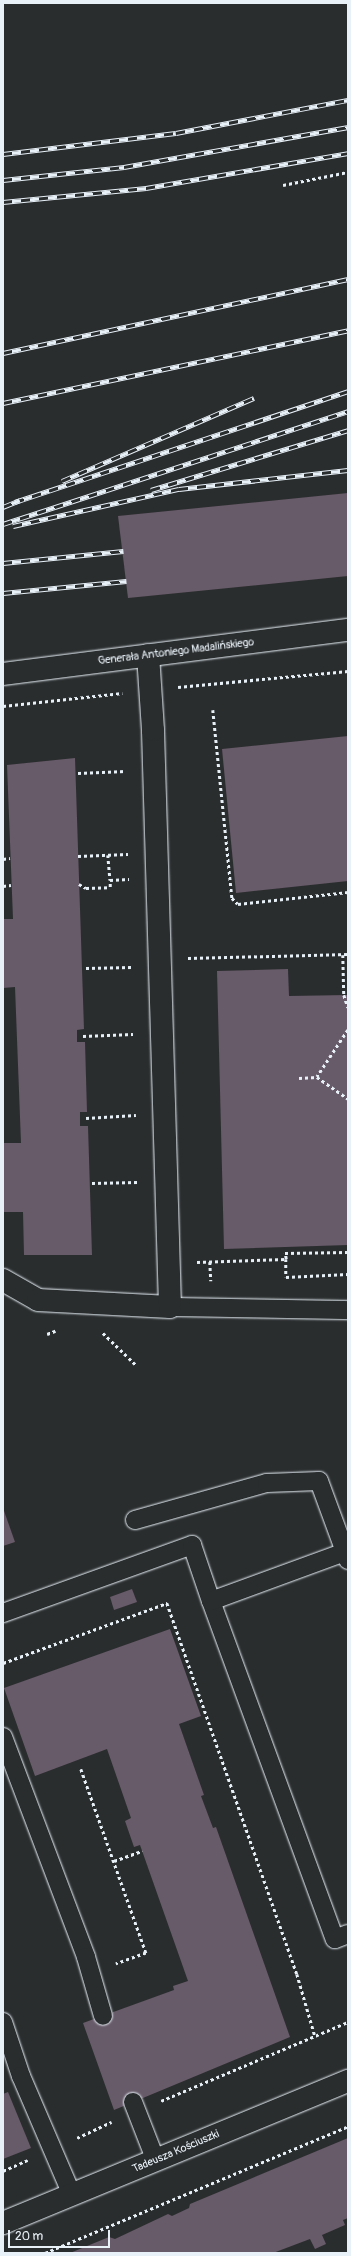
<!DOCTYPE html>
<html>
<head>
<meta charset="utf-8">
<style>
  body { margin:0 }
  #map { position:relative; width:351px; height:2256px; overflow:hidden; background:#2a2d2e; font-family:Pangolin,sans-serif }
  div>[style] { position:absolute }
  [style*='--x'] { left:calc(var(--x)*1px); top:calc(var(--y)*1px); width:calc(var(--w)*1px); rotate:calc(var(--a)*1deg) }
  .building>* { inset:0; background:#675a69 }
  .path>* { height:2.5px; margin-top:-1.25px; transform-origin:0; background:repeating-linear-gradient(90deg,#e8f1f8 0 3px,transparent 0 6px) }
  .roads { filter:drop-shadow(0 0 1px #e8f1f8) drop-shadow(0 0 1px #e8f1f8) }
  .service>* { height:18px; margin:-9px; padding:0 9px; transform-origin:9px; border-radius:9px; background:#2a2d2e }
  .minor>* { height:22px; margin:-11px; padding:0 11px; transform-origin:11px; border-radius:11px; background:#2a2d2e }
  .tertiary>* { height:22px; margin:-11px; padding:0 11px; transform-origin:11px; border-radius:11px; background:#2a2d2e }
  .rail>* { height:4.5px; margin-top:-2.25px; transform-origin:0; background:repeating-linear-gradient(90deg,#2a2d2e 0 9px,#e8f1f8 0 18px); box-sizing:border-box; border-block:1px solid #e8f1f8 }
  span { translate:-50% -50%; white-space:nowrap; text-align:center; line-height:1.15; -webkit-text-stroke:3px #2a2d2e; paint-order:stroke }
  .street-label { font-size:11px; color:#e8f1f8 }
  .frame { position:absolute; inset:0; border:4px solid #e8f1f8; pointer-events:none }
  .scale { position:absolute; left:8px; top:2230px; width:102px; height:18px; box-sizing:border-box; border:2px solid #e8f1f8; border-top:0; padding-left:5px; font-size:12px; line-height:14px; white-space:nowrap; color:#e8f1f8; -webkit-text-stroke:3px #2a2d2e; paint-order:stroke }
</style>
</head>
<body>
<div id="map">
  <div class="building">
    <i style="clip-path:polygon(348px 493px,348px 576px,128px 598px,118px 516px)"></i>
    <i style="clip-path:polygon(348px 736px,348px 881px,236px 893px,222px 749px)"></i>
    <i style="clip-path:polygon(75px 758px,84px 1029px,77px 1030px,77px 1042px,85px 1042px,87px 1112px,80px 1112px,80px 1126px,88px 1126px,92px 1255px,24px 1255px,23px 1212px,3px 1212px,3px 1143px,21px 1143px,15px 987px,3px 988px,3px 919px,13px 919px,7px 765px)"></i>
    <i style="clip-path:polygon(288px 969px,289px 996px,348px 995px,348px 1245px,224px 1249px,217px 971px)"></i>
    <i style="clip-path:polygon(3px 1508px,15px 1542px,3px 1546px)"></i>
    <i style="clip-path:polygon(132px 1589px,137px 1602px,114px 1610px,110px 1597px)"></i>
    <i style="clip-path:polygon(170px 1629px,201px 1716px,179px 1724px,204px 1795px,201px 1796px,213px 1828px,216px 1827px,290px 2037px,114px 2110px,83px 2023px,174px 1990px,173px 1986px,188px 1981px,140px 1845px,134px 1847px,125px 1821px,131px 1818px,107px 1749px,35px 1776px,4px 1688px)"></i>
    <i style="clip-path:polygon(8px 2092px,31px 2148px,3px 2159px,3px 2094px)"></i>
    <i style="clip-path:polygon(348px 2138px,348px 2218px,343px 2220px,345px 2225px,322px 2235px,326px 2244px,315px 2249px,310px 2239px,273px 2253px,70px 2253px,109px 2237px,115px 2239px,168px 2214px,172px 2216px,189px 2208px,190px 2204px)"></i>
  </div>
  <div class="path">
    <i style="--x:283;--y:185;--w:66;--a:-11.3"></i>
    <i style="--x:178;--y:687;--w:171;--a:-5.4"></i>
    <i style="--x:3;--y:706;--w:120;--a:-6.2"></i>
    <i style="--x:213;--y:710;--w:189;--a:84.2"></i>
    <i style="--x:232;--y:898;--w:8;--a:45"></i>
    <i style="--x:238;--y:904;--w:111;--a:-6.2"></i>
    <i style="--x:78;--y:773;--w:48;--a:-2.4"></i>
    <i style="--x:108;--y:855;--w:25;--a:85"></i>
    <i style="--x:110;--y:880;--w:19;--a:-3"></i>
    <i style="--x:78;--y:856;--w:50;--a:-2.3"></i>
    <i style="--x:3;--y:859;--w:7;--a:-8"></i>
    <i style="--x:79;--y:884;--w:8;--a:30"></i>
    <i style="--x:86;--y:888;--w:24;--a:-2"></i>
    <i style="--x:110;--y:887;--w:7;--a:-90"></i>
    <i style="--x:3;--y:886;--w:8;--a:-7"></i>
    <i style="--x:343;--y:955;--w:40;--a:88.6"></i>
    <i style="--x:344;--y:995;--w:13;--a:72"></i>
    <i style="--x:188;--y:958;--w:160;--a:-1.4"></i>
    <i style="--x:86;--y:968;--w:46;--a:-1.2"></i>
    <i style="--x:348;--y:1030;--w:56;--a:123.4"></i>
    <i style="--x:317;--y:1077;--w:38;--a:35"></i>
    <i style="--x:83;--y:1036;--w:50;--a:-2.3"></i>
    <i style="--x:299;--y:1078;--w:18;--a:-3"></i>
    <i style="--x:86;--y:1118;--w:50;--a:-3.4"></i>
    <i style="--x:92;--y:1183;--w:46;--a:-1.2"></i>
    <i style="--x:286;--y:1259;--w:6;--a:-99"></i>
    <i style="--x:285;--y:1253;--w:63;--a:-0.9"></i>
    <i style="--x:197;--y:1262;--w:89;--a:-1.9"></i>
    <i style="--x:286;--y:1259;--w:18;--a:90"></i>
    <i style="--x:286;--y:1277;--w:62;--a:-2.8"></i>
    <i style="--x:210;--y:1262;--w:19;--a:87"></i>
    <i style="--x:103;--y:1333;--w:46;--a:44.1"></i>
    <i style="--x:47;--y:1334;--w:9;--a:-21"></i>
    <i style="--x:3;--y:1663;--w:175;--a:-20.1"></i>
    <i style="--x:167;--y:1603;--w:393;--a:70.7"></i>
    <i style="--x:297;--y:1974;--w:65;--a:73.8"></i>
    <i style="--x:81;--y:1769;--w:195;--a:70.5"></i>
    <i style="--x:146;--y:1953;--w:32;--a:160"></i>
    <i style="--x:114;--y:1861;--w:30;--a:-20"></i>
    <i style="--x:161;--y:2101;--w:203;--a:-22.9"></i>
    <i style="--x:77;--y:2138;--w:38;--a:-25"></i>
    <i style="--x:3;--y:2171;--w:27;--a:-24"></i>
    <i style="--x:45;--y:2253;--w:329;--a:-22.7"></i>
  </div>
  <div class="roads">
    <div class="service">
      <i style="--x:170;--y:1307;--w:178;--a:1"></i>
      <i style="--x:135;--y:1520;--w:137;--a:-15.7"></i>
      <i style="--x:267;--y:1483;--w:52;--a:-2.2"></i>
      <i style="--x:319;--y:1481;--w:84;--a:69.8"></i>
      <i style="--x:211;--y:1601;--w:360;--a:69.9"></i>
      <i style="--x:335;--y:1939;--w:14;--a:-21"></i>
      <i style="--x:3;--y:1613;--w:201;--a:-19.8"></i>
      <i style="--x:192;--y:1545;--w:59;--a:71.3"></i>
      <i style="--x:211;--y:1601;--w:143;--a:-20.1"></i>
      <i style="--x:3;--y:1737;--w:235;--a:69.3"></i>
      <i style="--x:86;--y:1957;--w:61;--a:73.9"></i>
      <i style="--x:3;--y:2022;--w:57;--a:71.6"></i>
      <i style="--x:21;--y:2076;--w:129;--a:66.8"></i>
      <i style="--x:133;--y:2102;--w:63;--a:68.7"></i>
    </div>
    <div class="minor">
      <i style="--x:3;--y:674;--w:348;--a:-7.3"></i>
      <i style="--x:3;--y:1280;--w:40;--a:29.7"></i>
      <i style="--x:38;--y:1300;--w:132;--a:3"></i>
      <i style="--x:170;--y:1307;--w:577;--a:-91.69"></i>
      <i style="--x:153;--y:730;--w:75;--a:-93.8"></i>
    </div>
    <div class="tertiary">
      <i style="--x:3;--y:2223;--w:373;--a:-22.4"></i>
    </div>
  </div>
  <div class="rail">
    <i style="--x:3;--y:154;--w:174;--a:-6.9"></i>
    <i style="--x:176;--y:133;--w:175;--a:-10.9"></i>
    <i style="--x:3;--y:180;--w:122;--a:-6.1"></i>
    <i style="--x:124;--y:167;--w:228;--a:-10.1"></i>
    <i style="--x:3;--y:202;--w:144;--a:-5.6"></i>
    <i style="--x:146;--y:188;--w:205;--a:-9.8"></i>
    <i style="--x:3;--y:353;--w:353;--a:-12.1"></i>
    <i style="--x:3;--y:403;--w:353;--a:-11.9"></i>
    <i style="--x:62;--y:481;--w:209;--a:-23.4"></i>
    <i style="--x:151;--y:490;--w:206;--a:-16.9"></i>
    <i style="--x:15;--y:502;--w:351;--a:-18.4"></i>
    <i style="--x:3;--y:507;--w:18;--a:-22"></i>
    <i style="--x:3;--y:524;--w:363;--a:-18.1"></i>
    <i style="--x:13;--y:526;--w:170;--a:-12.6"></i>
    <i style="--x:179;--y:489;--w:170;--a:-6.4"></i>
    <i style="--x:3;--y:563;--w:121;--a:-5.7"></i>
    <i style="--x:3;--y:593;--w:124;--a:-5.6"></i>
  </div>
  <div class="street-label">
    <span style="left:176px;top:652px;rotate:-7deg">Generała Antoniego Madalińskiego</span>
    <span style="left:176px;top:2152px;rotate:-23deg">Tadeusza Kościuszki</span>
  </div>
  <div class="frame"></div>
  <div class="scale">20 m</div>
</div>
</body>
</html>
